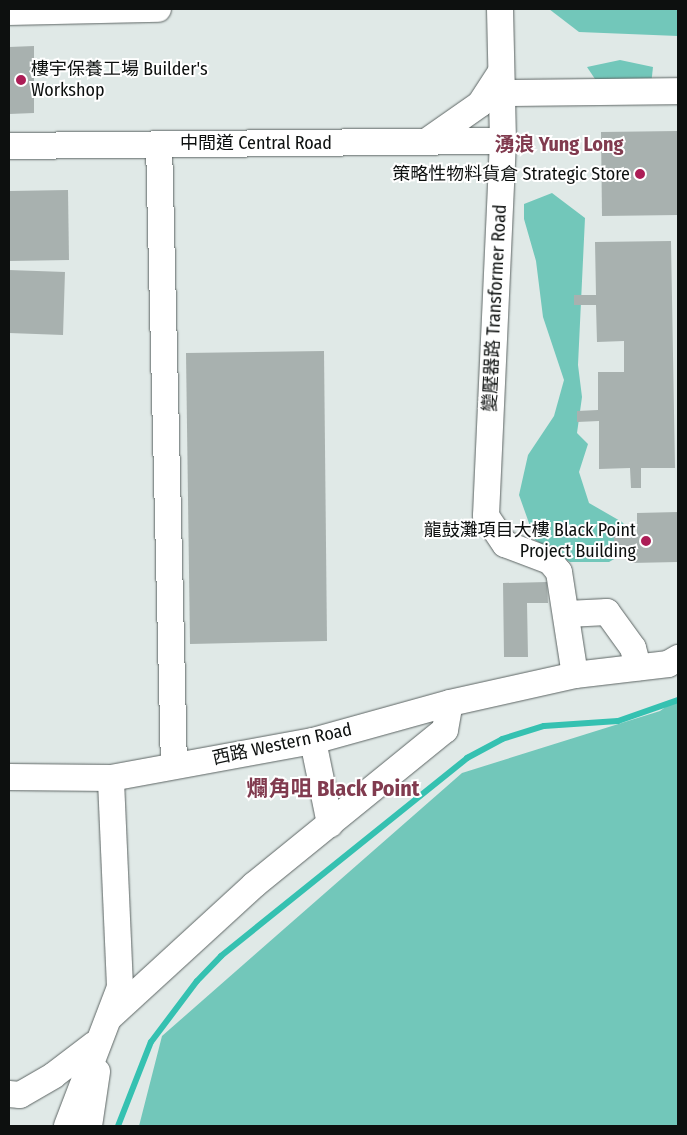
<!DOCTYPE html>
<html>
<head>
<meta charset="utf-8">
<style>
  body { margin:0 }
  #map { position:relative; width:687px; height:1135px; overflow:hidden; background:#e0e9e7; font-family:"Fira Sans Condensed","Noto Sans TC",sans-serif }
  div>[style] { position:absolute }
  [style*='--x'] { left:calc(var(--x)*1px); top:calc(var(--y)*1px); width:calc(var(--w)*1px); rotate:calc(var(--a)*1deg) }
  .green>* { inset:0; background:#72c7ba }
  .stream>* { height:6px; margin:-3px; padding:0 3px; transform-origin:3px; border-radius:3px; background:#35c1b1 }
  .building>* { inset:0; background:#a8b1af }
  .roads { filter:drop-shadow(0 0 1px #5d6564) drop-shadow(0 0 1px #5d6564) }
  .minor>* { height:26px; margin:-13px; padding:0 13px; transform-origin:13px; border-radius:13px; background:#fff }
  .dots>* { width:14px; height:14px; translate:-50% -50%; box-sizing:border-box; border:2px solid #fff; border-radius:50% }
  span { translate:-50% -50%; white-space:nowrap; text-align:center; line-height:1.15; -webkit-text-stroke:4px #fff; paint-order:stroke }
  .poi-label { font-size:18px; color:#0d100f }
  .left { translate:0 -50%; text-align:left }
  .right { translate:-100% -50%; text-align:right }
  .street-label { font-size:18px; color:#0d100f }
  .quarter-label { font-size:20px; color:#813b4f; font-weight:700 }
  .district-label { font-size:22px; color:#813b4f; font-weight:700 }
  .frame { position:absolute; inset:0; border:10px solid #0d100f; pointer-events:none }
</style>
</head>
<body>
<div id="map">
  <div class="green">
    <i style="clip-path:polygon(549px 9px,678px 9px,678px 36px,579px 32px)"></i>
    <i style="clip-path:polygon(620px 60px,653px 67px,651px 85px,597px 82px,587px 67px)"></i>
    <i style="clip-path:polygon(552px 193px,585px 218px,578px 365px,582px 397px,577px 433px,588px 444px,579px 472px,589px 503px,622px 522px,642px 543px,609px 562px,570px 562px,535px 540px,519px 495px,528px 455px,554px 416px,564px 380px,543px 317px,536px 261px,524px 219px,524px 204px)"></i>
    <i style="clip-path:polygon(678px 698px,678px 1126px,139px 1126px,162px 1036px,462px 773px,660px 711px)"></i>
  </div>
  <div class="stream">
    <i style="--x:118;--y:1126;--w:90;--a:-68.6"></i>
    <i style="--x:151;--y:1042;--w:76;--a:-53"></i>
    <i style="--x:197;--y:981;--w:35;--a:-46"></i>
    <i style="--x:221;--y:956;--w:316;--a:-38.8"></i>
    <i style="--x:467;--y:758;--w:40;--a:-28"></i>
    <i style="--x:502;--y:739;--w:44;--a:-17.2"></i>
    <i style="--x:544;--y:726;--w:74;--a:-3.9"></i>
    <i style="--x:618;--y:721;--w:64;--a:-19.3"></i>
  </div>
  <div class="building">
    <i style="clip-path:polygon(34px 46px,34px 113px,9px 114px,9px 47px)"></i>
    <i style="clip-path:polygon(678px 131px,678px 215px,602px 216px,601px 132px)"></i>
    <i style="clip-path:polygon(68px 190px,69px 260px,9px 261px,9px 191px)"></i>
    <i style="clip-path:polygon(671px 241px,675px 468px,641px 468px,641px 488px,631px 488px,630px 468px,599px 469px,599px 421px,577px 422px,577px 411px,598px 410px,598px 372px,624px 372px,624px 341px,597px 342px,596px 305px,574px 305px,574px 295px,596px 295px,595px 242px)"></i>
    <i style="clip-path:polygon(9px 270px,65px 272px,63px 335px,9px 333px)"></i>
    <i style="clip-path:polygon(324px 351px,327px 641px,190px 644px,186px 353px)"></i>
    <i style="clip-path:polygon(678px 512px,678px 562px,630px 563px,630px 547px,614px 547px,614px 536px,637px 536px,637px 513px)"></i>
    <i style="clip-path:polygon(547px 582px,548px 603px,527px 603px,528px 657px,504px 657px,503px 583px)"></i>
  </div>
  <div class="roads">
    <div class="minor">
      <i style="--x:500;--y:9;--w:132;--a:88.7"></i>
      <i style="--x:503;--y:141;--w:375;--a:92.6"></i>
      <i style="--x:486;--y:516;--w:34;--a:56"></i>
      <i style="--x:505;--y:544;--w:48;--a:20.7"></i>
      <i style="--x:550;--y:561;--w:14;--a:51"></i>
      <i style="--x:559;--y:572;--w:104;--a:81.2"></i>
      <i style="--x:9;--y:12;--w:149;--a:-1.2"></i>
      <i style="--x:501;--y:93;--w:177;--a:-0.6"></i>
      <i style="--x:426;--y:142;--w:66;--a:-35.1"></i>
      <i style="--x:480;--y:104;--w:37;--a:-57"></i>
      <i style="--x:159;--y:144;--w:621;--a:88.62"></i>
      <i style="--x:9;--y:146;--w:494;--a:-0.6"></i>
      <i style="--x:567;--y:614;--w:40;--a:-2.9"></i>
      <i style="--x:607;--y:612;--w:44;--a:54.2"></i>
      <i style="--x:633;--y:648;--w:20;--a:75"></i>
      <i style="--x:313;--y:741;--w:85;--a:78.4"></i>
      <i style="--x:9;--y:777;--w:102;--a:0.6"></i>
      <i style="--x:111;--y:778;--w:205;--a:-10.4"></i>
      <i style="--x:313;--y:741;--w:142;--a:-15.5"></i>
      <i style="--x:450;--y:703;--w:128;--a:-12.6"></i>
      <i style="--x:575;--y:675;--w:94;--a:-6.7"></i>
      <i style="--x:668;--y:664;--w:12;--a:-31"></i>
      <i style="--x:110;--y:1017;--w:195;--a:-42.5"></i>
      <i style="--x:254;--y:885;--w:246;--a:-39.1"></i>
      <i style="--x:445;--y:730;--w:27;--a:-80"></i>
      <i style="--x:9;--y:1094;--w:11;--a:5"></i>
      <i style="--x:20;--y:1095;--w:39;--a:-30"></i>
      <i style="--x:54;--y:1075;--w:51;--a:-37.1"></i>
      <i style="--x:67;--y:1126;--w:149;--a:-69.1"></i>
      <i style="--x:120;--y:987;--w:209;--a:-92.5"></i>
      <i style="--x:89;--y:1126;--w:55;--a:-81.6"></i>
    </div>
  </div>
  <div class="dots">
    <i style="left:21px;top:80px;background:#ac1d56"></i>
    <i style="left:640px;top:174px;background:#ac1d56"></i>
    <i style="left:646px;top:541px;background:#ac1d56"></i>
  </div>
  <div class="poi-label">
    <span class="left" style="left:31px;top:80px">樓宇保養工場 Builder's<br>Workshop</span>
    <span class="right" style="left:630px;top:174px">策略性物料貨倉 Strategic Store</span>
    <span class="right" style="left:636px;top:541px">龍鼓灘項目大樓 Black Point<br>Project Building</span>
  </div>
  <div class="street-label">
    <span style="left:256px;top:143px">中間道 Central Road</span>
    <span style="left:495px;top:308px;rotate:-87deg">變壓器路 Transformer Road</span>
    <span style="left:282px;top:744px;rotate:-12deg">西路 Western Road</span>
  </div>
  <div class="quarter-label">
    <span style="left:559px;top:144px">湧浪 Yung Long</span>
  </div>
  <div class="district-label">
    <span style="left:333px;top:789px">爛角咀 Black Point</span>
  </div>
  <div class="frame"></div>
</div>
</body>
</html>
